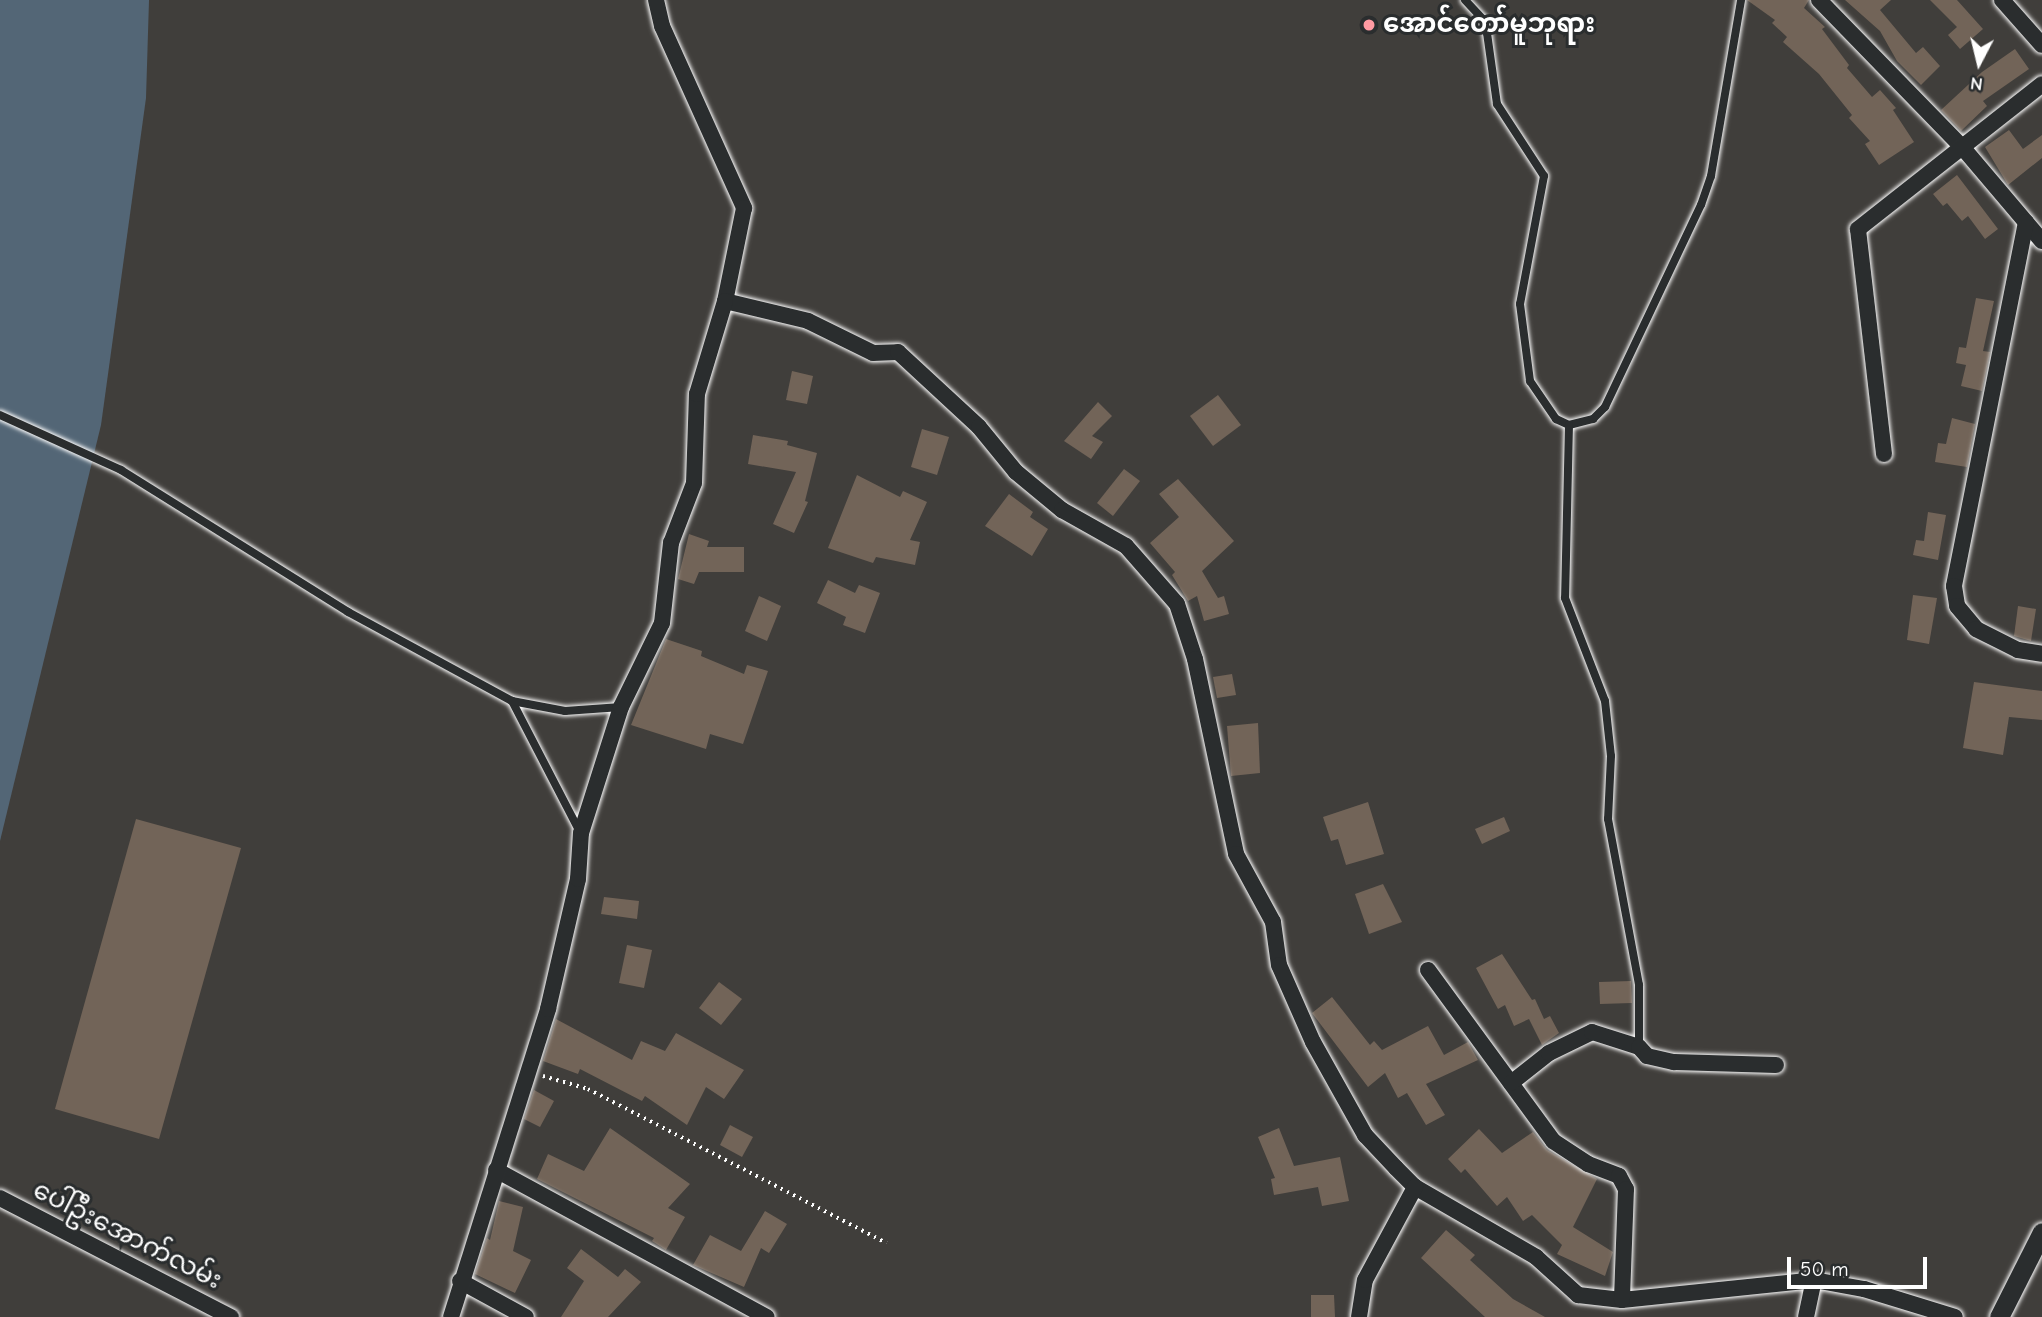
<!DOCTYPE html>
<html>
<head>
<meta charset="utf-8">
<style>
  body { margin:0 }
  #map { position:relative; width:2042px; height:1317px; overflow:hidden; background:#403e3b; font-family:"Comic Neue","Noto Sans Myanmar",sans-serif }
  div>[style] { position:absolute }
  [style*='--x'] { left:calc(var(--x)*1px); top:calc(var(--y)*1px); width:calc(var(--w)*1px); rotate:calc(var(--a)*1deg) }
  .water>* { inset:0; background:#536676 }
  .building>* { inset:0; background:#726458 }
  .path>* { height:3.5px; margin-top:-1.75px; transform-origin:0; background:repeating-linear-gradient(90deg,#fff 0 2px,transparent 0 7px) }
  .roads { filter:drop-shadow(0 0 2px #fff) drop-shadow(0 0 2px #fff) }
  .service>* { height:8px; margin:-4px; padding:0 4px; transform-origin:4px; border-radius:4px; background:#2a2d2e }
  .minor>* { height:16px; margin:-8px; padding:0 8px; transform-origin:8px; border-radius:8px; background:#2a2d2e }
  .tertiary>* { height:19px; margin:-9.5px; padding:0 9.5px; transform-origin:9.5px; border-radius:9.5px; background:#2a2d2e }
  .dots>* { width:19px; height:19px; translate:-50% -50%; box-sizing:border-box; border:4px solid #2a2d2e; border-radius:50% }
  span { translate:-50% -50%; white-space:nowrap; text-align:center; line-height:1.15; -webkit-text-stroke:6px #2a2d2e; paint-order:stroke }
  .poi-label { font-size:26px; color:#fff; font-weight:700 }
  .left { translate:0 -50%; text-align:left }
  .street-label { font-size:26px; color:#fff }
  .north { position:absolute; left:1944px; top:28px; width:70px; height:70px; -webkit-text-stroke:5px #2a2d2e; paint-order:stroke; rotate:187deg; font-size:19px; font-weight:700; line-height:28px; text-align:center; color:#fff }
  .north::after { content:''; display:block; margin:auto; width:24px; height:32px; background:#fff; clip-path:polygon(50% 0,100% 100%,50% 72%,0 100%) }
  .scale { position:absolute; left:1787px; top:1257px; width:140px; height:32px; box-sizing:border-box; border:4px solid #fff; border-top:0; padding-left:9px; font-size:21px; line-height:24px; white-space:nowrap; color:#fff; -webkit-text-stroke:5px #2a2d2e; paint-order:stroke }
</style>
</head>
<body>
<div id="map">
  <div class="water">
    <i style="clip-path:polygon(0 0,149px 0,146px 98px,101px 425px,0 841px)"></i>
  </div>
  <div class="building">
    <i style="clip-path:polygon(1747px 0,1809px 0,1804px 8px,1825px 27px,1822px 29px,1849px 65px,1847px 68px,1872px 97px,1880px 90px,1896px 108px,1893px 110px,1914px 142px,1879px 165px,1865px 144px,1870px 141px,1849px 118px,1852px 115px,1819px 74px,1783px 42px,1787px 37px,1772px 23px,1775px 20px)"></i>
    <i style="clip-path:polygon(1845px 0,1891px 0,1880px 10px,1916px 53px,1923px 47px,1940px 66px,1921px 85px,1897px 61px,1880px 31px)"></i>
    <i style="clip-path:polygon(1930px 0,1957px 0,1983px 29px,1960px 49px,1948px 35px,1957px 27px)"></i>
    <i style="clip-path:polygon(2015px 49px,2029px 69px,1983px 101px,1987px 106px,1961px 131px,1941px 110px,1982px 72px)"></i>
    <i style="clip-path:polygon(2009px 130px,2023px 149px,2042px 135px,2042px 158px,2008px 185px,1985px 147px)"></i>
    <i style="clip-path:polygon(1957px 175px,1998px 229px,1985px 239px,1968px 216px,1962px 221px,1947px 203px,1943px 206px,1933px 194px)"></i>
    <i style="clip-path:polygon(1976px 298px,1994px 301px,1983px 351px,1990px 352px,1982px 391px,1961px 386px,1966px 365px,1956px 363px,1959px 347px,1966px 348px)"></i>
    <i style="clip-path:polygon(792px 371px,813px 376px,807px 404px,786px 400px)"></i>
    <i style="clip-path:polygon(1218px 395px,1241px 425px,1213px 446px,1190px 416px)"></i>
    <i style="clip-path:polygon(1098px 402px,1112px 416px,1092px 436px,1103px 442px,1091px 459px,1064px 441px)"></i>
    <i style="clip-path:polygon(1952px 418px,1975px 424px,1967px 467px,1935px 462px,1938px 443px,1946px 444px)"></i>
    <i style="clip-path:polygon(922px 429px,949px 437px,937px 475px,911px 467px)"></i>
    <i style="clip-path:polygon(753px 435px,788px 441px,787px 445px,817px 453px,805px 501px,808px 502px,794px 533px,773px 524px,796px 472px,748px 464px)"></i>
    <i style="clip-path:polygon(1124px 469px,1140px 481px,1113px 516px,1097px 503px)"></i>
    <i style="clip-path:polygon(857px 475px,900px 497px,903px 491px,927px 502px,910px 540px,920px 542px,915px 565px,876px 557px,873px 563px,828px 548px)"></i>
    <i style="clip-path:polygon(1178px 479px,1234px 541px,1202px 571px,1218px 598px,1224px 596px,1229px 614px,1204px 621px,1197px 596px,1188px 601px,1172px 575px,1175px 572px,1150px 543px,1179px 517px,1159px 494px)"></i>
    <i style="clip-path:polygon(1009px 494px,1033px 512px,1030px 517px,1048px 529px,1032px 556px,985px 526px)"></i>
    <i style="clip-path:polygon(1928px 512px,1946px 515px,1938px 560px,1913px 555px,1916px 540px,1924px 541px)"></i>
    <i style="clip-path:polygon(689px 534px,709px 541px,707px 547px,744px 547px,744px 572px,699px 572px,694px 584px,678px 579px)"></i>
    <i style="clip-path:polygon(828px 580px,855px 593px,859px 585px,880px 593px,865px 633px,843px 625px,846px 617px,817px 603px)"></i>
    <i style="clip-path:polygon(1913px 595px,1937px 598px,1929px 644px,1907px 640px)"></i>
    <i style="clip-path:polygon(759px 596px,781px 606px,767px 641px,745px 631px)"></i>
    <i style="clip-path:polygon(2018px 606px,2036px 609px,2031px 641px,2014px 636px)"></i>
    <i style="clip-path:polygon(666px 639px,702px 651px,701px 656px,744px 674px,747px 665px,768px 671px,743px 744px,710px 734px,706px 749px,631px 725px)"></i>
    <i style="clip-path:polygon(1232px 674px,1236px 695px,1217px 698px,1213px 677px)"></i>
    <i style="clip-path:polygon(1974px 682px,2042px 691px,2042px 720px,2009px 717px,2003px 755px,1963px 748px)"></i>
    <i style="clip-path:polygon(1258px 723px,1260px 773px,1231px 776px,1227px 726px)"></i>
    <i style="clip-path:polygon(1368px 802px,1384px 854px,1346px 865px,1338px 839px,1331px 841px,1323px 817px)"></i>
    <i style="clip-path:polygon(1504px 817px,1510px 831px,1482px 844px,1475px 829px)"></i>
    <i style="clip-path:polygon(136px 819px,241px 848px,159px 1139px,55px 1109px)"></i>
    <i style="clip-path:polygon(1383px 884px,1402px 922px,1369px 934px,1355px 894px)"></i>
    <i style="clip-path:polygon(604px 897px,639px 901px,637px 919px,601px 914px)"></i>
    <i style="clip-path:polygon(627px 945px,652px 950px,644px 988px,619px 983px)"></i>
    <i style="clip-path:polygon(1502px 954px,1532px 1000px,1535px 999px,1544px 1019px,1550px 1016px,1559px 1033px,1542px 1045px,1529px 1019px,1514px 1026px,1505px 1005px,1498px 1009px,1476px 968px)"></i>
    <i style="clip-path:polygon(1631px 981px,1632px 1003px,1600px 1004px,1599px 982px)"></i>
    <i style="clip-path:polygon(719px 982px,742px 999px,721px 1025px,699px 1008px)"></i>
    <i style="clip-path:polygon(1332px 997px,1370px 1045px,1374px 1041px,1382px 1050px,1428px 1026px,1444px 1055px,1468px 1042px,1478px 1060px,1426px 1084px,1445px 1115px,1426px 1125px,1407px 1093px,1398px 1098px,1385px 1073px,1368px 1087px,1312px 1013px)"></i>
    <i style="clip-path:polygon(556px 1019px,632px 1060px,641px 1041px,665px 1051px,676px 1033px,744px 1070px,724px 1099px,706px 1087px,687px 1125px,645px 1096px,642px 1101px,580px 1069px,578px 1074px,543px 1061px)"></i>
    <i style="clip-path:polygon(534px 1090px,554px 1101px,540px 1127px,524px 1119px)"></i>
    <i style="clip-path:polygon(730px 1125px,753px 1137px,742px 1157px,720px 1145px)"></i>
    <i style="clip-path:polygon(610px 1128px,690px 1184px,668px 1208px,685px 1217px,666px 1250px,652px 1241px,654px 1238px,537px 1179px,548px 1154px,584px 1171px)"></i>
    <i style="clip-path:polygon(1279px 1128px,1294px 1166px,1340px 1157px,1349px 1201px,1322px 1206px,1318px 1187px,1274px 1195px,1271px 1179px,1275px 1178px,1258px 1137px)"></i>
    <i style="clip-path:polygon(1479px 1129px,1502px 1153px,1533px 1132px,1547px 1150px,1597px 1179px,1573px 1227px,1613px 1252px,1605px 1276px,1557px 1254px,1562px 1245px,1532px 1215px,1523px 1221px,1507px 1197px,1497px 1206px,1465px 1169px,1461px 1173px,1448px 1159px)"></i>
    <i style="clip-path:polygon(499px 1201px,523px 1207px,513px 1251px,531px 1260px,515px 1293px,475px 1274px,487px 1238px,490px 1240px)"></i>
    <i style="clip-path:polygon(765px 1211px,787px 1224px,769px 1253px,761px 1248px,744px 1287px,693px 1265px,710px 1235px,741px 1251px)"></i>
    <i style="clip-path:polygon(1446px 1230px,1475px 1255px,1470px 1260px,1513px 1299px,1545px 1317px,1485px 1317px,1421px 1258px)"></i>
    <i style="clip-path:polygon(581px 1249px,618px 1277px,625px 1269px,641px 1282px,608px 1317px,561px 1317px,584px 1281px,567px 1268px)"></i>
    <i style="clip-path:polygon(1311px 1295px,1334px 1295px,1335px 1317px,1311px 1317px)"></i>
  </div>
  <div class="path">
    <i style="--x:543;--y:1076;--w:47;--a:16.1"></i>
    <i style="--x:588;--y:1089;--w:336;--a:27.3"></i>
  </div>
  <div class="roads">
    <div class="service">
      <i style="--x:1465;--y:0;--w:26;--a:47"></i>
      <i style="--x:1483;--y:19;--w:15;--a:74"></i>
      <i style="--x:1487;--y:33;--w:72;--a:82"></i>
      <i style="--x:1497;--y:104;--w:86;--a:56.9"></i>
      <i style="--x:1544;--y:176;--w:130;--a:100.6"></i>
      <i style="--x:1520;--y:304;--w:78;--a:82.6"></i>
      <i style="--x:1530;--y:381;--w:46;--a:55.6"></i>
      <i style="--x:1556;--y:419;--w:14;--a:25"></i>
      <i style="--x:1569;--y:425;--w:25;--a:-14"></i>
      <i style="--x:1593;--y:419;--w:17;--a:-45"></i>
      <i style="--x:1605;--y:407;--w:224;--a:-64.6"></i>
      <i style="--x:1701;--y:205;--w:31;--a:-71"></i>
      <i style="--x:1711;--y:176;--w:179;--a:-80.3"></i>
      <i style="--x:0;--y:415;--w:133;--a:24.4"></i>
      <i style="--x:121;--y:470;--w:268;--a:32"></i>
      <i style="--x:348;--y:612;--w:187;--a:28.5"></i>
      <i style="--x:512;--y:701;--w:145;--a:62.6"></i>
      <i style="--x:1569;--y:425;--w:173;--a:91.3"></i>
      <i style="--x:1565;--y:598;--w:110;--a:68.8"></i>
      <i style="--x:1605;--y:701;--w:55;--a:83.8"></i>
      <i style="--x:1611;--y:756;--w:63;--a:92.7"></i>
      <i style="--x:1608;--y:819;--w:169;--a:79.4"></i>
      <i style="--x:1639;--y:985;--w:62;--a:90"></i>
      <i style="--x:512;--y:701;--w:54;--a:10.7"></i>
      <i style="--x:565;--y:711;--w:56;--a:-4.1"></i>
    </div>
    <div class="minor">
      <i style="--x:656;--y:0;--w:27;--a:77"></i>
      <i style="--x:662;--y:26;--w:200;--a:65.7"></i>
      <i style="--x:744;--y:208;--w:95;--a:101.5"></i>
      <i style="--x:725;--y:301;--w:85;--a:13.5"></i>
      <i style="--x:808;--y:321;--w:72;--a:26.2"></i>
      <i style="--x:873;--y:353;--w:25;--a:-2"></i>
      <i style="--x:898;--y:352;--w:110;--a:42.8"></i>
      <i style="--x:979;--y:427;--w:58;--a:50.6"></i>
      <i style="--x:1016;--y:472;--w:60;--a:39.6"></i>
      <i style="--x:1062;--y:510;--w:73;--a:29.4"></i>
      <i style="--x:1126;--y:546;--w:77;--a:48.7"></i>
      <i style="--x:1177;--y:604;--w:58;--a:71.9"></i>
      <i style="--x:1195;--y:659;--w:199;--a:78.1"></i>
      <i style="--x:1236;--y:854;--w:77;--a:61.4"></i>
      <i style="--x:1273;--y:922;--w:43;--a:82.1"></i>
      <i style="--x:1279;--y:965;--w:84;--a:66.2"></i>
      <i style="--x:1313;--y:1042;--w:107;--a:60.8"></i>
      <i style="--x:1365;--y:1135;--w:45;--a:46.8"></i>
      <i style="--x:1396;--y:1168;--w:27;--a:45"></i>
      <i style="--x:1415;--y:1187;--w:140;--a:30"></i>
      <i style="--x:1536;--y:1257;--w:57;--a:42.1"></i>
      <i style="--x:1578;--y:1295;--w:44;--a:6.5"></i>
      <i style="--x:1622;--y:1300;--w:193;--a:-5.9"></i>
      <i style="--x:1814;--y:1280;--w:51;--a:10.2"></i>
      <i style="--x:1864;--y:1289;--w:95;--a:17.1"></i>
      <i style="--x:1819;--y:0;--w:206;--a:45.8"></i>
      <i style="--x:1963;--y:148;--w:122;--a:49.7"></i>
      <i style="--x:2002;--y:0;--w:60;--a:48.4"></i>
      <i style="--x:2026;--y:222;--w:371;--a:101.2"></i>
      <i style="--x:1954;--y:586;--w:20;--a:81"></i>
      <i style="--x:1957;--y:606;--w:30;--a:50"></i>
      <i style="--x:1976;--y:629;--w:47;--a:26.6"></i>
      <i style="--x:2018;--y:650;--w:24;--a:9"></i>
      <i style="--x:1884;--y:454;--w:226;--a:-96.6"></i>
      <i style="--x:1858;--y:229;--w:234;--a:-38.2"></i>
      <i style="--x:1428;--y:970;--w:212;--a:53.8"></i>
      <i style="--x:1553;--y:1141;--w:42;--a:33.3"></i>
      <i style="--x:1588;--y:1164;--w:33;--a:21"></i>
      <i style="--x:1619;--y:1176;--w:15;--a:62"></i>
      <i style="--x:1626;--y:1189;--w:111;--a:92.1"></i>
      <i style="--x:1511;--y:1083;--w:48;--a:-38.3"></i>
      <i style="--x:1549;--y:1053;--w:48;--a:-26"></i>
      <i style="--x:1592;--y:1032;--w:49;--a:17.7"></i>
      <i style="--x:1639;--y:1047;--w:12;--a:48"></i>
      <i style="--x:1647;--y:1056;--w:28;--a:13"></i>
      <i style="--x:1674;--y:1062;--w:102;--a:1.7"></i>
      <i style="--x:496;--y:1170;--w:308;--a:28.5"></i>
      <i style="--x:0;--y:1198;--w:260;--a:27.3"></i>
      <i style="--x:460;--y:1281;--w:75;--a:28.6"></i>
      <i style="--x:451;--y:1317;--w:323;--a:-72.5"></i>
      <i style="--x:548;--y:1009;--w:133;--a:-77"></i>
      <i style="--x:578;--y:879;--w:46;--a:-86.3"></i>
      <i style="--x:581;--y:833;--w:132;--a:-72.4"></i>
      <i style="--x:621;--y:707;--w:93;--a:-64"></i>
      <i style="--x:662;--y:623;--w:81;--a:-83.6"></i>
      <i style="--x:671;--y:543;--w:64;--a:-69"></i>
      <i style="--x:694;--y:483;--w:89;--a:-88.1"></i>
      <i style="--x:697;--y:394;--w:97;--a:-73.2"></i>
      <i style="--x:1359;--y:1317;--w:37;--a:-81"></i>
      <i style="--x:1365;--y:1280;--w:106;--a:-61.7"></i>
      <i style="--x:1806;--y:1317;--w:38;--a:-78"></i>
    </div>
    <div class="tertiary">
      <i style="--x:1999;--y:1317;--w:95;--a:-63.2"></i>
    </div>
  </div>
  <div class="dots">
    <i style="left:1369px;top:25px;background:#ff9aa2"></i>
  </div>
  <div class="poi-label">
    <span class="left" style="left:1383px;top:25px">အောင်တော်မူဘုရား</span>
  </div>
  <div class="street-label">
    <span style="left:127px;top:1236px;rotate:27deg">ပေါ်ဦးအောက်လမ်း</span>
  </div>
  <div class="north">N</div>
  <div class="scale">50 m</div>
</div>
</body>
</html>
